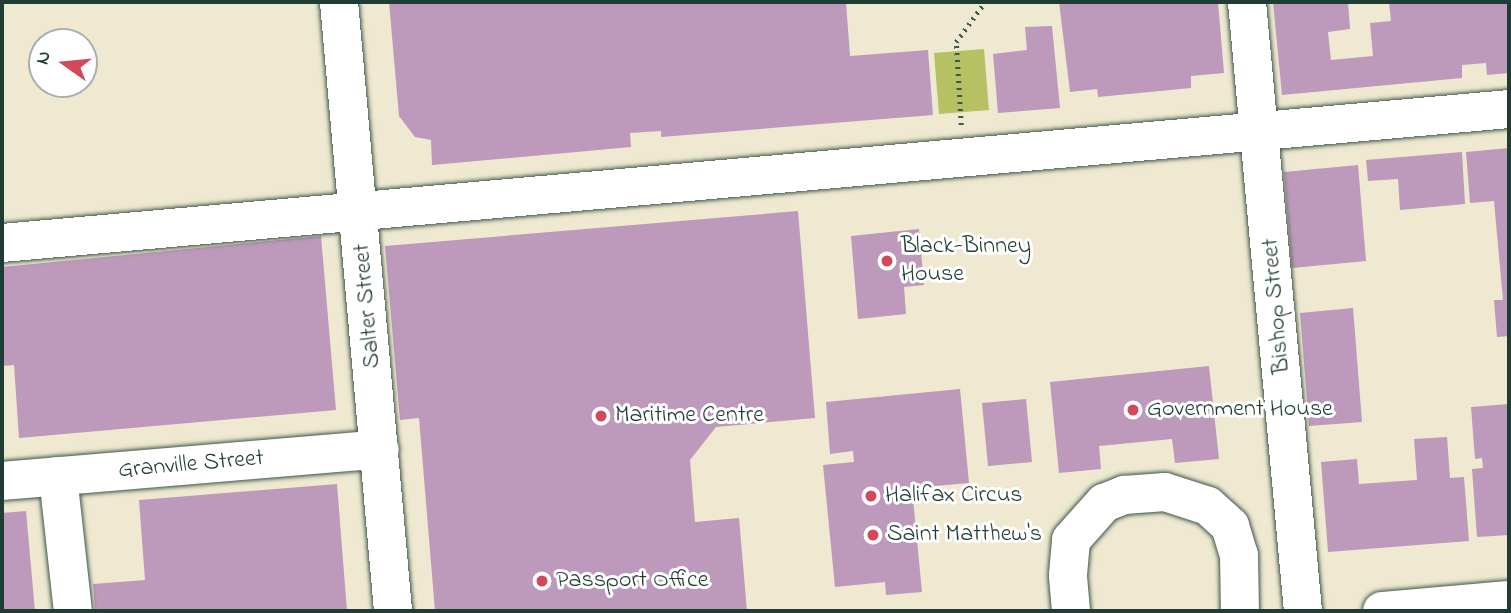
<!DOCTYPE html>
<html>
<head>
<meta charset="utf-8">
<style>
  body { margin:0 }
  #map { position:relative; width:1511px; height:613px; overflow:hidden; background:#eee9d0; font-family:"Indie Flower",sans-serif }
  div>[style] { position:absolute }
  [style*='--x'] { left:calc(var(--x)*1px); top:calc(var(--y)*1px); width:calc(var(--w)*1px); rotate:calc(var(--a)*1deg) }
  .green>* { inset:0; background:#b5c162 }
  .building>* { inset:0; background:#bd99bb }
  .path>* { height:4.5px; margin-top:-2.25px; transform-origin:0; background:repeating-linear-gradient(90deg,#3e574b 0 2px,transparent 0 7px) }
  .roads { filter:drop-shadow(0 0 2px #3e574b) drop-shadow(0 0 2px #3e574b) }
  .minor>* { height:38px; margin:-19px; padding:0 19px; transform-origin:19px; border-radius:19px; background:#fff }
  .major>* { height:38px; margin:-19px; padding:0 19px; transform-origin:19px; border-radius:19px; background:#fff }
  .dots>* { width:19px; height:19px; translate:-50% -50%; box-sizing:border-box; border:4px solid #fff; border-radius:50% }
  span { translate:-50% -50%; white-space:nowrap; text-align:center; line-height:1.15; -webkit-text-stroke:6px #fff; paint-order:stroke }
  .poi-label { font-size:24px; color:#1f3d34 }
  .left { translate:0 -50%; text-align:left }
  .street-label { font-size:24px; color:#1f3d34 }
  .frame { position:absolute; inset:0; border:4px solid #1f3d34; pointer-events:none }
  .north { position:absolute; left:28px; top:28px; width:70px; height:70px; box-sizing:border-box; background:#fff; border:2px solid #a5b1ae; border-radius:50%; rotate:285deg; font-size:19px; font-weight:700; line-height:28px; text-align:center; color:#1f3d34 }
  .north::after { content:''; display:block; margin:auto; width:24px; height:32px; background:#d1495b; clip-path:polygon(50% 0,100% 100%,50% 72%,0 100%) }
</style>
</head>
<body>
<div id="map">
  <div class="green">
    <i style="clip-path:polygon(984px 49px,989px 110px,939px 114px,934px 53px)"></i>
  </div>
  <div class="building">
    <i style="clip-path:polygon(389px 2px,846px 2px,850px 56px,928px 50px,933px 115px,661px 137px,661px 131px,630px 133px,631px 147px,432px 165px,431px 140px,415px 137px,399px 116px)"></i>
    <i style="clip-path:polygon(1059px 2px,1218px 2px,1224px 73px,1191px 76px,1191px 88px,1098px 97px,1097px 89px,1070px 92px)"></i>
    <i style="clip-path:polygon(1273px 2px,1348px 2px,1350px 29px,1328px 32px,1331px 60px,1373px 56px,1370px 23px,1391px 21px,1389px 2px,1509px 2px,1509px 73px,1487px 75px,1486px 63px,1462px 65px,1462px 78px,1282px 95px)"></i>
    <i style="clip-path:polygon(1052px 26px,1060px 108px,998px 113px,993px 54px,1027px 50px,1025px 27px)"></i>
    <i style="clip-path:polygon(1509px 148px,1509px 336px,1497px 337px,1494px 300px,1503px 300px,1494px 201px,1470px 203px,1466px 152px)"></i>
    <i style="clip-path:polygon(1462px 152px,1465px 204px,1400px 210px,1398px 179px,1368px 181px,1366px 160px)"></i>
    <i style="clip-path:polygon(1358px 165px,1366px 261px,1292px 268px,1284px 172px)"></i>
    <i style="clip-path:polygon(798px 211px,815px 418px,716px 427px,690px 460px,695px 522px,739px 518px,747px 611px,435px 611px,419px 418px,400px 420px,385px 246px)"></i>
    <i style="clip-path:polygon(919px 229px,924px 285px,904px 287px,906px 314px,858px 319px,851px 236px)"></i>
    <i style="clip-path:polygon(321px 236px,336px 410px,19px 438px,14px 365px,2px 366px,2px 267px)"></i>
    <i style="clip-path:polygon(1353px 308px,1362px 422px,1309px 426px,1300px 313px)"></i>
    <i style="clip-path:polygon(1209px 366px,1219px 459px,1175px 463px,1172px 439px,1099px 446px,1101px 469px,1059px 473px,1050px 382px)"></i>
    <i style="clip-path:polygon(960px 389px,969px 483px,912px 488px,922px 592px,886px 595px,885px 582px,835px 587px,823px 465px,854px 462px,853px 451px,830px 454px,826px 402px)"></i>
    <i style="clip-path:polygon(1026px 399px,1032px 462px,988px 466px,982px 403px)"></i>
    <i style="clip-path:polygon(1509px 404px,1509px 535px,1477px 537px,1472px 469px,1483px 468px,1482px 458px,1475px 459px,1471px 407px)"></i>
    <i style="clip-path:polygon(1447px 437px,1450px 478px,1464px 477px,1469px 541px,1328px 552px,1321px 462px,1357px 459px,1359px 484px,1417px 480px,1414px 439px)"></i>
    <i style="clip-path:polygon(337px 484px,347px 611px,95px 611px,93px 584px,145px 580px,139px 500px)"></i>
    <i style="clip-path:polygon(26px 511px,35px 611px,2px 611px,2px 513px)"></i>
  </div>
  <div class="path">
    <i style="--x:961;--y:125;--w:83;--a:-93.4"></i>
    <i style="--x:956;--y:42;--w:49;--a:-54.1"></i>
  </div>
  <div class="roads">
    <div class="minor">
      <i style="--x:339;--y:2;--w:611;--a:84.93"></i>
      <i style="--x:1247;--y:2;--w:612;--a:84.75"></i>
      <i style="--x:2;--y:243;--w:1513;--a:-5.08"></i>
      <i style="--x:58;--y:476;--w:136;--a:83.7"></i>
      <i style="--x:2;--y:481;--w:379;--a:-4.8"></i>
      <i style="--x:1071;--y:611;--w:36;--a:-95"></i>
      <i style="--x:1068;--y:575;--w:35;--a:-85"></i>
      <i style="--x:1071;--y:540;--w:50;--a:-48.3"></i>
      <i style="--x:1104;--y:503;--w:22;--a:-22"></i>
      <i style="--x:1124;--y:495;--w:41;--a:-4.2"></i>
      <i style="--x:1165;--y:492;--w:45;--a:18"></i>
      <i style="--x:1208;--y:506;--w:30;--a:42"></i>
      <i style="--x:1230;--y:526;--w:30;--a:73"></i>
      <i style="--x:1239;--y:555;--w:56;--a:89"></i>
    </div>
    <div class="major">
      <i style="--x:1382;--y:611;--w:127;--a:-5"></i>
    </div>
  </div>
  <div class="dots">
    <i style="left:887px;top:261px;background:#d1495b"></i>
    <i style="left:1133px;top:410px;background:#d1495b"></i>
    <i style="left:601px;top:416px;background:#d1495b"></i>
    <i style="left:871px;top:496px;background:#d1495b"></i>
    <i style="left:873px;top:535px;background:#d1495b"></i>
    <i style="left:542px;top:581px;background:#d1495b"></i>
  </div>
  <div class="poi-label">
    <span class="left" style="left:901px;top:261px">Black-Binney<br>House</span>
    <span class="left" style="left:1147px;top:410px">Government House</span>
    <span class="left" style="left:615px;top:416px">Maritime Centre</span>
    <span class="left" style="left:885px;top:496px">Halifax Circus</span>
    <span class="left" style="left:887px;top:535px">Saint Matthew's</span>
    <span class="left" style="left:556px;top:581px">Passport Office</span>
  </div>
  <div class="street-label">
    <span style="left:368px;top:306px;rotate:-95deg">Salter Street</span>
    <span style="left:1277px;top:306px;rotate:-95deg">Bishop Street</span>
    <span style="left:191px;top:465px;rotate:-5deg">Granville Street</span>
  </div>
  <div class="frame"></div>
  <div class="north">N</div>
</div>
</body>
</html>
